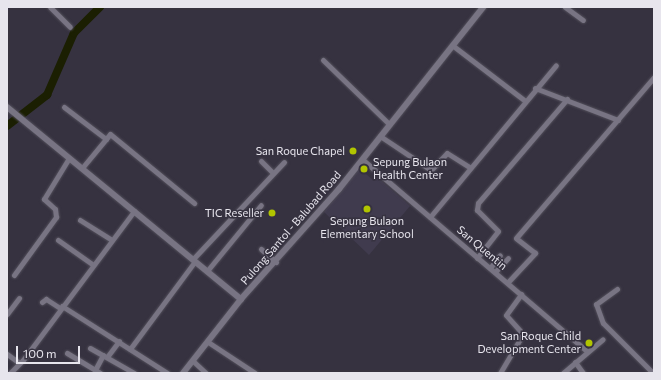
<!DOCTYPE html>
<html>
<head>
<meta charset="utf-8">
<style>
  body { margin:0 }
  #map { position:relative; width:661px; height:380px; overflow:hidden; background:#363240; font-family:Commissioner,sans-serif }
  div>[style] { position:absolute }
  [style*='--x'] { left:calc(var(--x)*1px); top:calc(var(--y)*1px); width:calc(var(--w)*1px); rotate:calc(var(--a)*1deg) }
  .built>* { inset:0; background:#403b4e }
  .river>* { height:8px; margin:-4px; padding:0 4px; transform-origin:4px; border-radius:4px; background:#1b1f02 }
  .roads { filter:drop-shadow(0 0 1px #524f5a) drop-shadow(0 0 1px #524f5a) }
  .minor>* { height:5px; margin:-2.5px; padding:0 2.5px; transform-origin:2.5px; border-radius:2.5px; background:#787483 }
  .tertiary>* { height:6px; margin:-3px; padding:0 3px; transform-origin:3px; border-radius:3px; background:#787483 }
  .dots>* { width:11px; height:11px; translate:-50% -50%; box-sizing:border-box; border:2px solid #363240; border-radius:50% }
  span { translate:-50% -50%; white-space:nowrap; text-align:center; line-height:1.15; -webkit-text-stroke:3px #363240; paint-order:stroke }
  .poi-label { font-size:11px; color:#e7e5ed }
  .right { translate:-100% -50%; text-align:right }
  .left { translate:0 -50%; text-align:left }
  .street-label { font-size:11px; color:#e7e5ed }
  .frame { position:absolute; inset:0; border:8px solid #e7e5ed; pointer-events:none }
  .scale { position:absolute; left:16px; top:346px; width:64px; height:18px; box-sizing:border-box; border:2px solid #e7e5ed; border-top:0; padding-left:5px; font-size:12px; line-height:14px; white-space:nowrap; color:#e7e5ed; -webkit-text-stroke:3px #363240; paint-order:stroke }
</style>
</head>
<body>
<div id="map">
  <div class="built">
    <i style="clip-path:polygon(359px 168px,374px 181px,378px 178px,410px 206px,369px 255px,324px 212px)"></i>
  </div>
  <div class="river">
    <i style="--x:7;--y:126;--w:51;--a:-37.8"></i>
    <i style="--x:47;--y:95;--w:68;--a:-66.5"></i>
    <i style="--x:74;--y:33;--w:37;--a:-45"></i>
  </div>
  <div class="roads">
    <div class="minor">
      <i style="--x:50;--y:7;--w:28;--a:45"></i>
      <i style="--x:565;--y:7;--w:22;--a:36"></i>
      <i style="--x:452;--y:45;--w:91;--a:37.4"></i>
      <i style="--x:323;--y:60;--w:92;--a:44.1"></i>
      <i style="--x:535;--y:88;--w:89;--a:21.1"></i>
      <i style="--x:64;--y:107;--w:53;--a:37.3"></i>
      <i style="--x:380;--y:136;--w:61;--a:33.7"></i>
      <i style="--x:431;--y:170;--w:23;--a:-47"></i>
      <i style="--x:447;--y:153;--w:26;--a:32"></i>
      <i style="--x:363;--y:160;--w:294;--a:40.5"></i>
      <i style="--x:261;--y:161;--w:17;--a:45"></i>
      <i style="--x:82;--y:168;--w:44;--a:-50.5"></i>
      <i style="--x:110;--y:134;--w:109;--a:39.4"></i>
      <i style="--x:430;--y:217;--w:197;--a:-50.3"></i>
      <i style="--x:80;--y:220;--w:36;--a:32"></i>
      <i style="--x:58;--y:240;--w:42;--a:35.2"></i>
      <i style="--x:261;--y:249;--w:20;--a:41"></i>
      <i style="--x:477;--y:258;--w:34;--a:-52"></i>
      <i style="--x:498;--y:231;--w:30;--a:-135"></i>
      <i style="--x:477;--y:210;--w:7;--a:-82"></i>
      <i style="--x:478;--y:203;--w:137;--a:-49.4"></i>
      <i style="--x:193;--y:259;--w:133;--a:-46.8"></i>
      <i style="--x:490;--y:268;--w:16;--a:-52"></i>
      <i style="--x:207;--y:271;--w:85;--a:-50.7"></i>
      <i style="--x:495;--y:272;--w:19;--a:-47"></i>
      <i style="--x:14;--y:275;--w:72;--a:-54.1"></i>
      <i style="--x:56;--y:217;--w:8;--a:-97"></i>
      <i style="--x:55;--y:209;--w:15;--a:-138"></i>
      <i style="--x:44;--y:199;--w:48;--a:-58.6"></i>
      <i style="--x:508;--y:282;--w:40;--a:-47"></i>
      <i style="--x:535;--y:253;--w:24;--a:-142"></i>
      <i style="--x:516;--y:238;--w:212;--a:-49.4"></i>
      <i style="--x:617;--y:289;--w:26;--a:144"></i>
      <i style="--x:596;--y:304;--w:20;--a:70"></i>
      <i style="--x:603;--y:323;--w:71;--a:45"></i>
      <i style="--x:42;--y:302;--w:5;--a:-37"></i>
      <i style="--x:46;--y:299;--w:17;--a:33"></i>
      <i style="--x:62;--y:306;--w:125;--a:32.5"></i>
      <i style="--x:7;--y:314;--w:20;--a:-53"></i>
      <i style="--x:208;--y:342;--w:56;--a:33.4"></i>
      <i style="--x:90;--y:348;--w:51;--a:29.6"></i>
      <i style="--x:130;--y:349;--w:109;--a:-53.5"></i>
      <i style="--x:67;--y:353;--w:39;--a:31"></i>
      <i style="--x:7;--y:354;--w:14;--a:36"></i>
      <i style="--x:107;--y:357;--w:20;--a:-53"></i>
      <i style="--x:193;--y:361;--w:18;--a:43"></i>
      <i style="--x:575;--y:362;--w:14;--a:54"></i>
      <i style="--x:95;--y:370;--w:17;--a:-62"></i>
      <i style="--x:10;--y:373;--w:18;--a:-45"></i>
      <i style="--x:23;--y:360;--w:186;--a:-53.3"></i>
      <i style="--x:500;--y:373;--w:45;--a:-59.5"></i>
      <i style="--x:523;--y:334;--w:25;--a:-132"></i>
      <i style="--x:506;--y:315;--w:26;--a:-54"></i>
      <i style="--x:563;--y:373;--w:52;--a:-40.4"></i>
    </div>
    <div class="tertiary">
      <i style="--x:7;--y:107;--w:303;--a:39.4"></i>
      <i style="--x:183;--y:373;--w:94;--a:-51.9"></i>
      <i style="--x:241;--y:299;--w:147;--a:-48.3"></i>
      <i style="--x:339;--y:189;--w:232;--a:-51.6"></i>
    </div>
  </div>
  <div class="dots">
    <i style="left:353px;top:151px;background:#b1c500"></i>
    <i style="left:364px;top:169px;background:#b1c500"></i>
    <i style="left:367px;top:209px;background:#b1c500"></i>
    <i style="left:272px;top:213px;background:#b1c500"></i>
    <i style="left:589px;top:343px;background:#b1c500"></i>
  </div>
  <div class="poi-label">
    <span class="right" style="left:345px;top:151px">San Roque Chapel</span>
    <span class="left" style="left:373px;top:169px">Sepung Bulaon<br>Health Center</span>
    <span class="right" style="left:264px;top:213px">TIC Reseller</span>
    <span style="left:367px;top:228px">Sepung Bulaon<br>Elementary School</span>
    <span class="right" style="left:581px;top:343px">San Roque Child<br>Development Center</span>
  </div>
  <div class="street-label">
    <span style="left:291px;top:228px;rotate:-49deg">Pulong Santol - Balubad Road</span>
    <span style="left:482px;top:248px;rotate:40deg">San Quentin</span>
  </div>
  <div class="frame"></div>
  <div class="scale">100 m</div>
</div>
</body>
</html>
